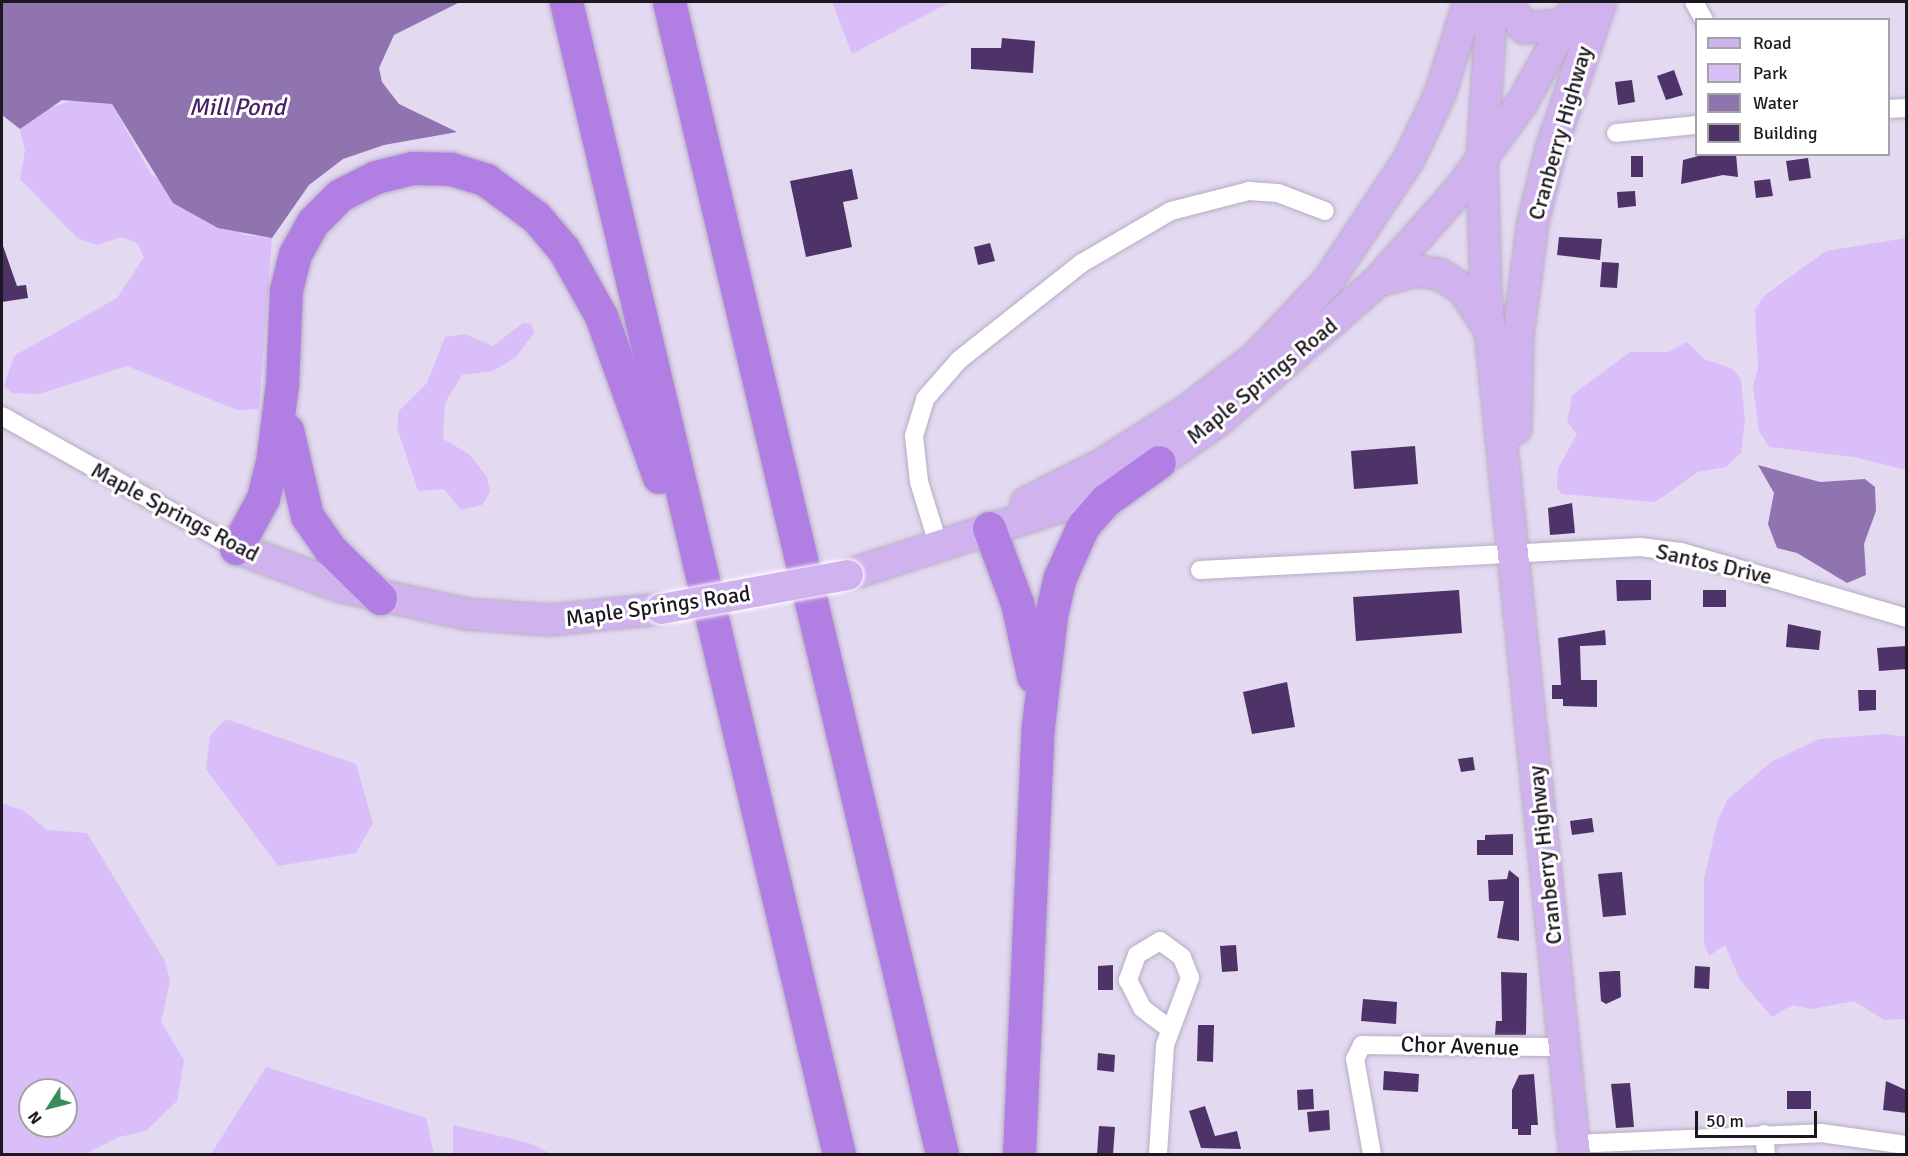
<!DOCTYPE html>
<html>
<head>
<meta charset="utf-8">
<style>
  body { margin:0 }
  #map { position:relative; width:1908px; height:1156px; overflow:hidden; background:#e3d9f1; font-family:Signika,sans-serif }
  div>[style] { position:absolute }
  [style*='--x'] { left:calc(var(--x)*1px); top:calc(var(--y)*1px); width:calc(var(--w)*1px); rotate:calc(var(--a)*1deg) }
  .green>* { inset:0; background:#dabefa }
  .water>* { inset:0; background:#9074af }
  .building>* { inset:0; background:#4e3368 }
  .roads { filter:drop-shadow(0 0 2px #b6acc3) drop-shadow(0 0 2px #b6acc3) }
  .street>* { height:18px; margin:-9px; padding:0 9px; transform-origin:9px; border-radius:9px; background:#fff }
  .primary>* { height:30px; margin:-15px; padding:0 15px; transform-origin:15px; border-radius:15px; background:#d0b2ee }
  .highway>* { height:33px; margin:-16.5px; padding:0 16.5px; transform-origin:16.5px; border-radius:16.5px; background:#b17fe3 }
  .bridges { filter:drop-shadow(0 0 2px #fff) drop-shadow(0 0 2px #fff) }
  .primary-bridge>* { height:30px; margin:-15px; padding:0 15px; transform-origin:15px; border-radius:15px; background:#d0b2ee }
  span { translate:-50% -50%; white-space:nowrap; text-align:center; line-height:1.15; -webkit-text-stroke:6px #fff; paint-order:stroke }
  .street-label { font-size:22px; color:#1c1820 }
  .water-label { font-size:24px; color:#451e66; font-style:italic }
  .frame { position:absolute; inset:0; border:3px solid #1c1820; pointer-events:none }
  .legend { position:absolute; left:1695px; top:18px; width:195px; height:138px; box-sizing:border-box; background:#fff; border:2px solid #a4a3a6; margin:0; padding:8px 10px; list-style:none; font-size:18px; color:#1c1820 }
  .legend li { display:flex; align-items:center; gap:12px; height:30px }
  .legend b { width:30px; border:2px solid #a4a3a6 }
  .north { position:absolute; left:18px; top:1078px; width:60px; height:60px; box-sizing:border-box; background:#fff; border:2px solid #a4a3a6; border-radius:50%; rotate:234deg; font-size:16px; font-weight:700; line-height:24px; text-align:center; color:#1c1820 }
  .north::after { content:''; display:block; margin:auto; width:21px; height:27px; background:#3a8c5e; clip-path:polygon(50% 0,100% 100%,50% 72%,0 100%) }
  .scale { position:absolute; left:1695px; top:1111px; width:122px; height:27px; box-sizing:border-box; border:3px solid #1c1820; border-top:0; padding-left:8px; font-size:18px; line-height:21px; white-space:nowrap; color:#1c1820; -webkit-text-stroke:4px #fff; paint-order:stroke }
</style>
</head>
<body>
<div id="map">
  <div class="green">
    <i style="clip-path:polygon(832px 2px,950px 2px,852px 54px)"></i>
    <i style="clip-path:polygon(81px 98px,112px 104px,151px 174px,244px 235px,272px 238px,259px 409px,237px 410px,127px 366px,39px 394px,12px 393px,4px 386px,14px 356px,117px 298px,144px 257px,137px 243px,122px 237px,97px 245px,77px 238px,20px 179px,25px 151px,20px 129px,42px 110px)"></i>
    <i style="clip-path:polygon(1906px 238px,1906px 470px,1854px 457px,1769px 447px,1759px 431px,1753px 387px,1758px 368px,1755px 310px,1764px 296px,1826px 251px)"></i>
    <i style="clip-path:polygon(523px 323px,531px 324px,534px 333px,516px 357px,493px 371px,462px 375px,445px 403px,443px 439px,469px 454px,487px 477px,490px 492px,482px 505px,461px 510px,444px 489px,418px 491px,397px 428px,399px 411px,427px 383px,445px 337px,465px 334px,493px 346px)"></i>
    <i style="clip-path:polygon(1687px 342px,1704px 359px,1733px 369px,1741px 380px,1745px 421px,1741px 453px,1726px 467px,1698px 472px,1655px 502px,1562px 494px,1557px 488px,1558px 468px,1577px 434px,1567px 422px,1572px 395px,1630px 352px,1668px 352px)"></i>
    <i style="clip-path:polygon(226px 719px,356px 764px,373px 823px,356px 853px,278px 866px,206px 769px,210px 736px)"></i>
    <i style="clip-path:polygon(1884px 734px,1906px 737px,1906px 1019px,1884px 1020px,1854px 1001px,1811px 1009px,1792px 1005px,1772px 1017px,1740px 980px,1725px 945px,1709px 956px,1704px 943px,1704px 879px,1718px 819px,1728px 799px,1771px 762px,1819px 739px)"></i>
    <i style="clip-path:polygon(evenodd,2px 803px,24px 811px,47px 830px,87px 833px,165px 961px,170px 981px,161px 1022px,184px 1060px,177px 1101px,146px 1131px,119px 1137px,85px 1154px,2px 1154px,2px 803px,30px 1090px,66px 1090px,66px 1126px,30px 1126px,30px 1090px)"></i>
    <i style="clip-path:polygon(266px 1067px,426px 1118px,434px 1154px,211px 1154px)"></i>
    <i style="clip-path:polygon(453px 1125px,529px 1143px,551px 1154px,453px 1154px)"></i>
  </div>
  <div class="water">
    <i style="clip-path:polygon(2px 2px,460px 2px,394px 35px,379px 68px,382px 82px,399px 104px,457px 132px,384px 145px,343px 159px,309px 185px,272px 238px,218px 228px,173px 203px,112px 104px,62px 100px,20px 129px,2px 115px)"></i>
    <i style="clip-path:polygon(1758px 465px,1820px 482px,1865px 479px,1875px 487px,1876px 511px,1864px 544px,1866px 575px,1847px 583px,1797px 553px,1777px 548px,1768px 524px,1774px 493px)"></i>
  </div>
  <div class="building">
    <i style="clip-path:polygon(1002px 38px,1035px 41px,1033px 73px,971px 69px,971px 48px,1001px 48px)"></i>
    <i style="clip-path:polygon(1674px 70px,1683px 95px,1666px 100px,1657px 76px)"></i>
    <i style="clip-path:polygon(1632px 80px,1635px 102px,1618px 105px,1615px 82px)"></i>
    <i style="clip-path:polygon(1706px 154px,1736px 154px,1738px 177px,1723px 175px,1681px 184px,1683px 160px)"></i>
    <i style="clip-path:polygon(1631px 156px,1643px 156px,1643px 177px,1631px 177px)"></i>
    <i style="clip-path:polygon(1808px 158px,1811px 178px,1789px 181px,1786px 161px)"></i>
    <i style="clip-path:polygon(852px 169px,858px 199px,843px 202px,852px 247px,806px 257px,790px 181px)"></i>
    <i style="clip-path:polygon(1770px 179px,1773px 196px,1756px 198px,1754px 181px)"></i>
    <i style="clip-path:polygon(1635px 191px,1636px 206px,1618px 208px,1617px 192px)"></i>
    <i style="clip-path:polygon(1559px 237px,1602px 239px,1600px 260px,1557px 255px)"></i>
    <i style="clip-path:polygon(2px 243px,17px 286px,26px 285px,28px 298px,2px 302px)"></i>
    <i style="clip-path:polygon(990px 243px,995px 261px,978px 265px,974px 247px)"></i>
    <i style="clip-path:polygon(1602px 262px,1619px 263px,1617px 288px,1600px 287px)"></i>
    <i style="clip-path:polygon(1415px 446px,1418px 484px,1354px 489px,1351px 451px)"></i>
    <i style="clip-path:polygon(1572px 503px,1575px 533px,1550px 535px,1548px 508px)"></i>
    <i style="clip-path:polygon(1616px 580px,1651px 580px,1651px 600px,1617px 601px)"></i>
    <i style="clip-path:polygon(1459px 590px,1462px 633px,1356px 641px,1353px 597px)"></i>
    <i style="clip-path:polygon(1703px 590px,1726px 590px,1726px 607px,1703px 607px)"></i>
    <i style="clip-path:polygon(1788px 624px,1821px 631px,1819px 650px,1786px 647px)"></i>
    <i style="clip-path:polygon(1605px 630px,1606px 645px,1580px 646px,1581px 680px,1597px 680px,1597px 707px,1563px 706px,1563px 699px,1552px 699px,1552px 685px,1561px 685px,1558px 638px)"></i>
    <i style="clip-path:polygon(1906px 646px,1906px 669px,1879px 671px,1877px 648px)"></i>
    <i style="clip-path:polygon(1287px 682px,1295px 727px,1252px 734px,1243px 692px)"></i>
    <i style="clip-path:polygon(1858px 690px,1876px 690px,1876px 710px,1859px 711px)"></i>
    <i style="clip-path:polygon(1473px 757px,1475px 770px,1461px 772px,1458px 759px)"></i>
    <i style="clip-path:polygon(1592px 818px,1594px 832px,1572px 835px,1570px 821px)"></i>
    <i style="clip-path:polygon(1513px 834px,1513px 855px,1477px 855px,1477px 840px,1485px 840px,1485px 835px)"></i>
    <i style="clip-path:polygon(1509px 870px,1519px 878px,1519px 941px,1497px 938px,1504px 901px,1489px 901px,1488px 880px,1507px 879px)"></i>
    <i style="clip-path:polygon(1622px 872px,1626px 915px,1603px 917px,1598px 874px)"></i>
    <i style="clip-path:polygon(1236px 945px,1238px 971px,1222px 972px,1220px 946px)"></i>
    <i style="clip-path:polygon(1113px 965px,1113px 990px,1098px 990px,1098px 966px)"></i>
    <i style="clip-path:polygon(1695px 966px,1710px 967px,1709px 989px,1694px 988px)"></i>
    <i style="clip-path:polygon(1615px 971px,1620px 971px,1621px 997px,1606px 1004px,1601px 1001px,1599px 972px)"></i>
    <i style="clip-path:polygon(1501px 972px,1527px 973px,1526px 1035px,1495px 1035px,1496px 1021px,1502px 1021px)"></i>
    <i style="clip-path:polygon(1363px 999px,1397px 1002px,1396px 1024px,1361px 1021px)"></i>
    <i style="clip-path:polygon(1198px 1025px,1214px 1025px,1213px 1062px,1197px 1061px)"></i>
    <i style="clip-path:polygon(1098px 1053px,1115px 1055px,1114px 1072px,1097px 1070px)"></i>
    <i style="clip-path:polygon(1384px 1071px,1419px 1074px,1418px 1092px,1383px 1090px)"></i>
    <i style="clip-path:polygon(1534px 1074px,1538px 1125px,1531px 1125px,1531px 1135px,1518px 1135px,1518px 1129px,1512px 1129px,1512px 1090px,1519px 1075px)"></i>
    <i style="clip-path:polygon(1886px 1081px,1906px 1090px,1906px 1113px,1883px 1110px)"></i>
    <i style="clip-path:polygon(1630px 1083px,1634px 1127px,1616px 1128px,1611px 1084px)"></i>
    <i style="clip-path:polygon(1313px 1089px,1314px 1109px,1298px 1110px,1297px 1090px)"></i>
    <i style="clip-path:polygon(1787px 1091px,1811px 1091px,1811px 1109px,1787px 1109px)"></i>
    <i style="clip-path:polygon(1205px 1106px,1215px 1136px,1237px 1131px,1241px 1149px,1201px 1148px,1189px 1111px)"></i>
    <i style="clip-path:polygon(1329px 1110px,1330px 1130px,1309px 1132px,1307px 1112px)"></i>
    <i style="clip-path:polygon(1099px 1126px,1115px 1127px,1113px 1155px,1097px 1155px)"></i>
  </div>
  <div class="roads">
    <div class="street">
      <i style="--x:1694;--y:2;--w:21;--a:61"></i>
      <i style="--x:1888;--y:109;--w:18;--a:-3"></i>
      <i style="--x:1616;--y:133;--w:80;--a:-5.7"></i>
      <i style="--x:2;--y:416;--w:269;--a:29.4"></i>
      <i style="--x:939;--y:547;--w:68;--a:-107.1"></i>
      <i style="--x:919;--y:482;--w:46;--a:-96.2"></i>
      <i style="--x:914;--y:436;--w:39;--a:-73"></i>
      <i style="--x:925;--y:399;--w:52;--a:-48.9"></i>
      <i style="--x:959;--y:360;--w:157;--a:-38.3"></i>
      <i style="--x:1082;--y:263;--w:103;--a:-30.3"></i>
      <i style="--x:1171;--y:211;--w:81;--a:-14.4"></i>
      <i style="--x:1249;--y:191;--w:29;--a:4"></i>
      <i style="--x:1278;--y:193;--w:50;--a:21"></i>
      <i style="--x:1200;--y:570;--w:441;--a:-3"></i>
      <i style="--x:1640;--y:547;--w:41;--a:7"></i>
      <i style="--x:1681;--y:552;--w:234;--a:16.3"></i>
      <i style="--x:1764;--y:1134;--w:20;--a:84"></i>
      <i style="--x:1574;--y:1144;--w:247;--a:-2.5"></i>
      <i style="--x:1821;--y:1133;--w:86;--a:8"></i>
      <i style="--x:1158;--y:1154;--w:109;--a:-86.3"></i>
      <i style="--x:1165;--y:1045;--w:72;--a:-69.5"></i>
      <i style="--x:1190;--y:978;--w:22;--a:-111"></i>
      <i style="--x:1182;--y:957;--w:27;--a:-144"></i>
      <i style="--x:1160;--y:941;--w:27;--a:149"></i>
      <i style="--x:1137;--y:955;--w:27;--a:110"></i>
      <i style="--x:1128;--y:980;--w:31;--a:63"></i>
      <i style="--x:1142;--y:1008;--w:34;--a:37"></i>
      <i style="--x:1372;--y:1154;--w:97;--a:-100.1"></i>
      <i style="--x:1355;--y:1059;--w:16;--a:-63"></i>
      <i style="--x:1362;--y:1045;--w:202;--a:0.6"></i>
    </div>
    <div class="primary">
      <i style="--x:1492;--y:2;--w:158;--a:93.6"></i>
      <i style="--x:1482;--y:160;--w:132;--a:88.3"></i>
      <i style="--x:1486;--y:292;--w:867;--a:84.11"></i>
      <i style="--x:1507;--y:2;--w:31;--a:57"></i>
      <i style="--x:1524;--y:28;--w:43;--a:-5.3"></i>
      <i style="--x:1378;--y:281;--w:38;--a:-15"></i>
      <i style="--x:1415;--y:271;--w:24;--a:7"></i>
      <i style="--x:1439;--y:274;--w:28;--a:32"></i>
      <i style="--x:1463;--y:289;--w:44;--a:57"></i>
      <i style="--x:1516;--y:429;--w:93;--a:-88.8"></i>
      <i style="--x:1518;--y:336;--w:115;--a:-82.5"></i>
      <i style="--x:1533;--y:222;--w:75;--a:-76.1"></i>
      <i style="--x:1551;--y:149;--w:155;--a:-71.2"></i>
      <i style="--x:1026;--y:503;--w:86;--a:-26.9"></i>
      <i style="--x:1103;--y:464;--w:102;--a:-32.6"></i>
      <i style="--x:1189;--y:409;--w:83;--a:-37.7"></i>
      <i style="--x:1255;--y:358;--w:106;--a:-46.5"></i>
      <i style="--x:1328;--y:281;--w:146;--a:-56.4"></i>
      <i style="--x:1409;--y:159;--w:72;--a:-64.5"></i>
      <i style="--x:1440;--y:94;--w:96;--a:-72.5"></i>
      <i style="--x:236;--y:548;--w:109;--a:20.4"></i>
      <i style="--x:338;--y:586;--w:131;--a:12.3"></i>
      <i style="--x:466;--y:614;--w:84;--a:4.1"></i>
      <i style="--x:550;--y:620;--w:112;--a:-5.7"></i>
      <i style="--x:848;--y:575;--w:235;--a:-17.8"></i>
      <i style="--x:1072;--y:503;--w:96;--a:-25.2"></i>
      <i style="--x:1159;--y:462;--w:72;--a:-34.8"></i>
      <i style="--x:1218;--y:421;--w:213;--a:-41.2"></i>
      <i style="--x:1378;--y:281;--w:122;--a:-48.3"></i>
      <i style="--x:1459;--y:190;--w:107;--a:-54.1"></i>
      <i style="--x:1522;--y:103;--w:115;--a:-61"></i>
    </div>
    <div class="highway">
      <i style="--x:566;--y:2;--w:1184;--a:76.67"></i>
      <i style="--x:669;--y:2;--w:1184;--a:76.67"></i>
      <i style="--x:287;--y:430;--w:88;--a:76.9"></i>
      <i style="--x:307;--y:516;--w:40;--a:55.1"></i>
      <i style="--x:330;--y:549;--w:70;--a:44.4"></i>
      <i style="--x:989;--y:528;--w:80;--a:69.5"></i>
      <i style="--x:1017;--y:603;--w:75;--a:77.6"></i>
      <i style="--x:236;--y:548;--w:57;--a:-61.6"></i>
      <i style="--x:263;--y:498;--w:36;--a:-76"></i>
      <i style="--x:272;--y:463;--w:80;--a:-82.8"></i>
      <i style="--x:282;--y:384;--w:94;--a:-87.6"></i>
      <i style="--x:286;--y:290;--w:37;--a:-76"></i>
      <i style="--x:295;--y:254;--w:37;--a:-61"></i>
      <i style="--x:313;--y:222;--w:38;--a:-45"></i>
      <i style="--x:340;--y:195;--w:40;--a:-26.6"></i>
      <i style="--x:376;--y:177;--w:37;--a:-14"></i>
      <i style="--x:412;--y:168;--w:39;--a:1"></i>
      <i style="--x:451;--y:169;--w:37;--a:17"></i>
      <i style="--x:486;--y:180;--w:62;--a:36.5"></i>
      <i style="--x:536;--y:217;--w:43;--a:49.7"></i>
      <i style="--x:564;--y:250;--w:76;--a:60.7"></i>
      <i style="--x:601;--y:316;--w:171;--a:70.2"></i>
      <i style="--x:1019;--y:1154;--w:428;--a:-87.5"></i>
      <i style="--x:1038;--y:726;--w:112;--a:-83.3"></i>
      <i style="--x:1051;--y:615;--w:39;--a:-77"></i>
      <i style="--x:1060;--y:577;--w:56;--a:-65.7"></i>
      <i style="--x:1083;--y:526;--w:35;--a:-49"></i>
      <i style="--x:1106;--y:500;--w:65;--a:-35.6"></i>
    </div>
  </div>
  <div class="bridges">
    <div class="primary-bridge">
      <i style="--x:661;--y:609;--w:190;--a:-10.3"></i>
    </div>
  </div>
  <div class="street-label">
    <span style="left:1560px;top:133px;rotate:-74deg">Cranberry Highway</span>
    <span style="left:1262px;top:381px;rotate:-39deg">Maple Springs Road</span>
    <span style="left:175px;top:512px;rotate:28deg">Maple Springs Road</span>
    <span style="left:1714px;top:564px;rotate:13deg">Santos Drive</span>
    <span style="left:658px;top:606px;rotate:-8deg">Maple Springs Road</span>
    <span style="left:1545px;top:855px;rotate:-96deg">Cranberry Highway</span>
    <span style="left:1460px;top:1046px;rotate:2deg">Chor Avenue</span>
  </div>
  <div class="water-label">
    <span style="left:237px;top:108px">Mill Pond</span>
  </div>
  <div class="frame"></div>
  <ul class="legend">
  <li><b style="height:8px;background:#d0b2ee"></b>Road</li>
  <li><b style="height:16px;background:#dabefa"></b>Park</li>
  <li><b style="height:16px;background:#9074af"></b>Water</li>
  <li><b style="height:16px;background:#4e3368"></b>Building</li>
  </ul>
  <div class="north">N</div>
  <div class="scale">50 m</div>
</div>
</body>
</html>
